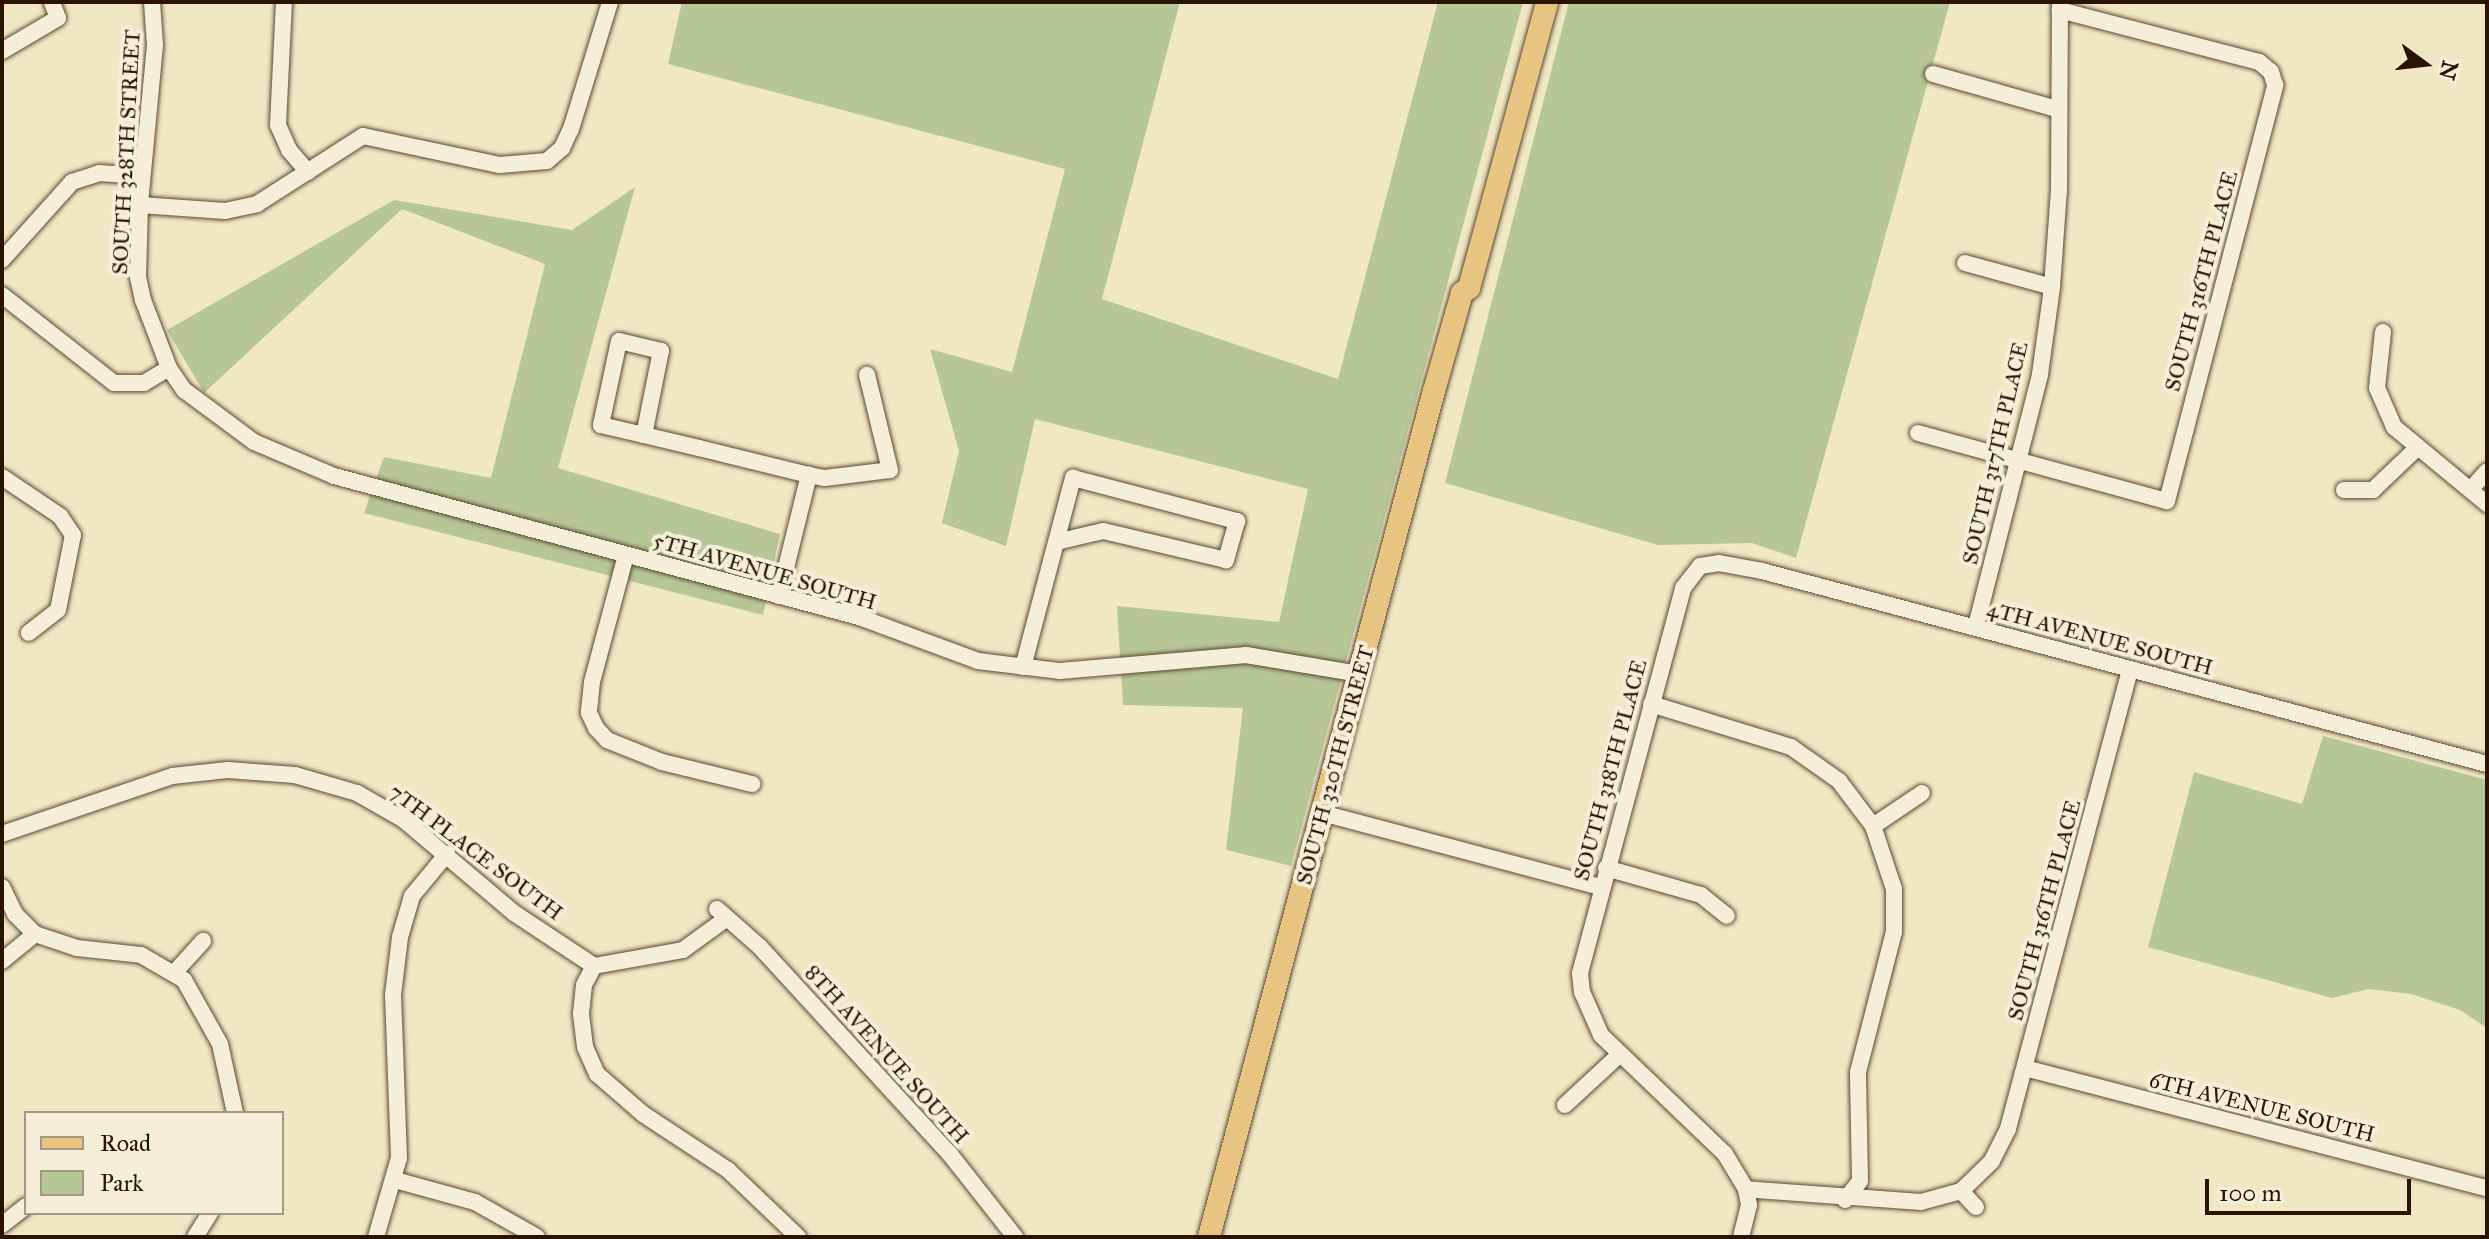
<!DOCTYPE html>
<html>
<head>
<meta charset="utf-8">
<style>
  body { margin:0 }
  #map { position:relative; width:2489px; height:1239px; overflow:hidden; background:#f0e7c4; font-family:"IM FELL Great Primer",serif }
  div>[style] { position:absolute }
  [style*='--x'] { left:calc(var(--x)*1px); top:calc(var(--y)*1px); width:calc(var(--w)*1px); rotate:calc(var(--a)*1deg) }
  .green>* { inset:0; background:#b6c697 }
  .roads { filter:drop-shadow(0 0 2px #5c4831) drop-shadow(0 0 2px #5c4831) }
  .minor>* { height:16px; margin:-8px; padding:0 8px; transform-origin:8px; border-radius:8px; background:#f5efd9 }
  .major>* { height:22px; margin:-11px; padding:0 11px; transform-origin:11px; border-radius:11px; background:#e8c482 }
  span { translate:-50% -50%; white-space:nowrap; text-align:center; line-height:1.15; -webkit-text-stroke:8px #f5efd9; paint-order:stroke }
  .street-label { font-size:22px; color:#2a1300 }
  .frame { position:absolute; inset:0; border:4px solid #2a1300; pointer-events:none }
  .legend { position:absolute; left:24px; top:1111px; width:260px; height:104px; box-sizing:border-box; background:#f5efd9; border:2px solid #a49782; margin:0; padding:10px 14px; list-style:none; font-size:24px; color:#2a1300 }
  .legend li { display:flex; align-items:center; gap:16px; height:40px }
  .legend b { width:40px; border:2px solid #a49782 }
  .north { position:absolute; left:2385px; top:24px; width:80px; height:80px; -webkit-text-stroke:6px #f5efd9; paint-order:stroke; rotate:105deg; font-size:22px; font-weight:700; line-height:32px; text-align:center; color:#2a1300 }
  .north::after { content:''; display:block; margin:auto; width:28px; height:36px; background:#2a1300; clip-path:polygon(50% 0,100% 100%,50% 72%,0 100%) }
  .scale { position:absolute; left:2205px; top:1179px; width:206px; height:36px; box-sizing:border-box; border:4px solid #2a1300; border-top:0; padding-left:10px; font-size:24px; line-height:28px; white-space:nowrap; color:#2a1300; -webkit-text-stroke:6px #f5efd9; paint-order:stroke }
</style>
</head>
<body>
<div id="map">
  <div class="green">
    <i style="clip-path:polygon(682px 2px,1180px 2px,1102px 299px,1338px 379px,1438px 2px,1523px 2px,1291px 866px,1226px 850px,1243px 708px,1123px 705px,1117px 606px,1279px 622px,1308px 489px,1035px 419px,1006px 546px,942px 523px,959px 451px,930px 349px,1012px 372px,1065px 169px,668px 64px)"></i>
    <i style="clip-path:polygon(1569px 2px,1950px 2px,1796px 558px,1752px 543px,1658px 545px,1445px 483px)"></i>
    <i style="clip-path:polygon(635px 187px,558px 468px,780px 534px,763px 615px,364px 513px,384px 457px,491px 478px,545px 264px,402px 209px,204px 393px,167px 330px,394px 200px,572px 230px)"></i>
    <i style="clip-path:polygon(2323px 736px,2487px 780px,2487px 1028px,2460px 1010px,2411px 994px,2369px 989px,2332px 998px,2148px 947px,2194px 772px,2302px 804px)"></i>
  </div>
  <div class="roads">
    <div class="minor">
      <i style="--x:152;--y:2;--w:43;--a:86"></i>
      <i style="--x:155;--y:45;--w:161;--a:95.4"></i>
      <i style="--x:140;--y:205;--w:72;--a:91.6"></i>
      <i style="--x:138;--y:277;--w:24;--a:78"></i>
      <i style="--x:143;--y:300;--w:73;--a:69.1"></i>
      <i style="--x:169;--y:368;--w:27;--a:56"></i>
      <i style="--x:184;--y:390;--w:87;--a:36.6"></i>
      <i style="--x:254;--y:442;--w:87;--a:23"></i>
      <i style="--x:334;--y:476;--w:544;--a:15.03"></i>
      <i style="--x:859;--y:617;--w:127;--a:20.3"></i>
      <i style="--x:978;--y:661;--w:83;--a:7"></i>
      <i style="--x:1060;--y:671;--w:187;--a:-4.9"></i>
      <i style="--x:1246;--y:655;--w:116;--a:9.5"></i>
      <i style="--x:284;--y:2;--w:123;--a:92.8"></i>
      <i style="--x:278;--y:125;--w:27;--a:66"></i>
      <i style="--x:289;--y:150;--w:29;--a:49"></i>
      <i style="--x:2;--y:51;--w:65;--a:-30.5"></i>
      <i style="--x:58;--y:18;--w:17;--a:-111"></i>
      <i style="--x:1933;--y:74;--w:129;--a:15.8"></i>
      <i style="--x:140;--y:205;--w:85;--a:4"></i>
      <i style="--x:225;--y:211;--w:33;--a:-12"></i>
      <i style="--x:257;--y:204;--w:126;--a:-32.7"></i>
      <i style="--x:363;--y:136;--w:140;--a:12"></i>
      <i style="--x:500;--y:165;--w:47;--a:-4.9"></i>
      <i style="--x:547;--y:161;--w:20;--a:-41"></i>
      <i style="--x:562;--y:148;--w:21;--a:-65"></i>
      <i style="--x:571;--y:129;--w:133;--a:-72.9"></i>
      <i style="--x:2;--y:260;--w:105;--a:-48.1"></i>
      <i style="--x:72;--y:182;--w:28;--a:-18"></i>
      <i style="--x:99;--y:173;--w:43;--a:4"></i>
      <i style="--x:1965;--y:263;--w:90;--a:15.4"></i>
      <i style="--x:2;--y:295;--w:142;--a:38.2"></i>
      <i style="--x:114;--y:383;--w:30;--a:0"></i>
      <i style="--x:144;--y:383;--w:29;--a:-31"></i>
      <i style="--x:2383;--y:332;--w:56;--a:96.1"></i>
      <i style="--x:2377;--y:388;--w:43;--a:66.4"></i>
      <i style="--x:2394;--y:427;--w:121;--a:39.6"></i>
      <i style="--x:1918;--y:433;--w:258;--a:15.3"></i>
      <i style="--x:2167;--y:501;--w:430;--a:-75.4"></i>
      <i style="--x:2275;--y:85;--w:14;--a:-107"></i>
      <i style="--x:2271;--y:72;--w:16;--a:-140"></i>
      <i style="--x:2259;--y:62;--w:206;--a:-165.4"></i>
      <i style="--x:644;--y:435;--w:86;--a:-78.6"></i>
      <i style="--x:661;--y:351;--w:43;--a:-166.6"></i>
      <i style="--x:619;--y:341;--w:86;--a:102.1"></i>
      <i style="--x:601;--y:425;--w:44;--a:13.1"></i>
      <i style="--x:644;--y:435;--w:57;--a:13.3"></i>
      <i style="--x:699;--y:448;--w:113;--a:13.8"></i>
      <i style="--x:809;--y:475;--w:16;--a:11"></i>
      <i style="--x:825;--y:478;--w:65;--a:-7"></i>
      <i style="--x:890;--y:470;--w:98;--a:-103.6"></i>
      <i style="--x:2;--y:477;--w:70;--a:33.9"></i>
      <i style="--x:60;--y:516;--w:23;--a:56"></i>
      <i style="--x:73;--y:535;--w:76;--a:101.3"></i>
      <i style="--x:58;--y:610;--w:37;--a:142"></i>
      <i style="--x:2471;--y:489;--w:24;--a:-48"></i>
      <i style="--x:2344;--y:490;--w:29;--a:0"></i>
      <i style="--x:2373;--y:490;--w:59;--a:-43.6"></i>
      <i style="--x:626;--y:555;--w:131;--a:105"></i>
      <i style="--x:592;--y:682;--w:31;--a:96"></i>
      <i style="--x:589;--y:713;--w:17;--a:65"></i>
      <i style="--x:596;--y:728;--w:16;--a:47"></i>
      <i style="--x:607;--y:740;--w:59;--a:21.8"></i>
      <i style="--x:662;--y:762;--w:93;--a:13.7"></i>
      <i style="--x:779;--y:596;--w:125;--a:-76.1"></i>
      <i style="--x:1976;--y:626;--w:260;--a:-75.7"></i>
      <i style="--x:2040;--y:374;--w:88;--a:-82.1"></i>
      <i style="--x:2052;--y:287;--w:97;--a:-85.9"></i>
      <i style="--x:2059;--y:190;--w:188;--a:-89.7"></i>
      <i style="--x:1023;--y:667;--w:196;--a:-75.2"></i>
      <i style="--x:1073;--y:478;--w:170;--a:14.7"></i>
      <i style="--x:1237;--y:521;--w:41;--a:105.8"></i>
      <i style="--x:1226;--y:560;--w:126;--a:-166.7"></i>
      <i style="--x:1103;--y:531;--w:48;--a:166.8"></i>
      <i style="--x:2130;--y:670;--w:475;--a:104.9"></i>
      <i style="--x:2008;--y:1129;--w:36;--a:117"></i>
      <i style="--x:1992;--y:1161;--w:43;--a:135.9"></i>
      <i style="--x:1961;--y:1191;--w:41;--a:164.6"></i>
      <i style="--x:1921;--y:1202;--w:175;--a:-175.8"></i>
      <i style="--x:1746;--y:1189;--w:41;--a:-121"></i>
      <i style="--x:1725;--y:1154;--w:172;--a:-136.2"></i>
      <i style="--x:1601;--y:1035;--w:47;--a:-113.8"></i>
      <i style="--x:1582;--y:992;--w:19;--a:-96"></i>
      <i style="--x:1580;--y:973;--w:399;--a:-75"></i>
      <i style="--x:1683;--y:588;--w:28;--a:-52"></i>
      <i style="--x:1700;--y:566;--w:19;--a:-9"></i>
      <i style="--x:1719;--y:563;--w:44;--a:10.5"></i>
      <i style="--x:1762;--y:571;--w:750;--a:14.91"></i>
      <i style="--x:1651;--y:704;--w:146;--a:17.1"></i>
      <i style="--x:1791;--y:747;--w:59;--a:35.3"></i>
      <i style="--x:1839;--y:781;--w:56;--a:52.9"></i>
      <i style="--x:1322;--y:813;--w:289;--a:14.9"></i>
      <i style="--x:2;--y:834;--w:180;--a:-18.8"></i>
      <i style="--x:172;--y:776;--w:56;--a:-6.1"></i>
      <i style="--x:228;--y:770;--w:67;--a:4.3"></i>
      <i style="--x:295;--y:775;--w:65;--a:16.2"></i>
      <i style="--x:357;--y:793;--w:54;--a:29.9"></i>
      <i style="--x:404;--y:820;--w:144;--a:40.2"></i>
      <i style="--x:514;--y:913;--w:96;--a:33.5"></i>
      <i style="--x:594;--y:966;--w:90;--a:-10.2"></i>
      <i style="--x:683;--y:950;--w:54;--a:-36"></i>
      <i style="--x:1606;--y:868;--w:99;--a:15.9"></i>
      <i style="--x:1701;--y:895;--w:33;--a:39"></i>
      <i style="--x:2;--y:887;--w:30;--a:64"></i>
      <i style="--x:15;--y:914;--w:28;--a:45"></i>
      <i style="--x:35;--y:934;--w:44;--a:18.4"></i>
      <i style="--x:77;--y:948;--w:64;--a:6.2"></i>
      <i style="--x:141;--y:955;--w:50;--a:30.2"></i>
      <i style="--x:184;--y:980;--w:73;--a:60.6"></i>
      <i style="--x:220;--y:1044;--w:71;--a:77.7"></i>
      <i style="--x:717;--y:909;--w:57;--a:41.5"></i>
      <i style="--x:760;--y:947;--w:280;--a:47.5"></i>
      <i style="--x:949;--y:1153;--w:107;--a:51.8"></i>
      <i style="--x:2;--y:961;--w:43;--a:-39.3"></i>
      <i style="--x:594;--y:966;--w:21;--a:118"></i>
      <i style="--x:584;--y:985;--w:29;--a:96"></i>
      <i style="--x:581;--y:1014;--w:33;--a:83"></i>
      <i style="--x:585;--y:1047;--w:30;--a:66"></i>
      <i style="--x:597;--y:1074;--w:61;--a:41"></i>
      <i style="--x:643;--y:1114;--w:102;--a:33.4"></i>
      <i style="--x:728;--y:1170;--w:97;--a:43.7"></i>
      <i style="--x:175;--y:972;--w:42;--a:-47.9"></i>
      <i style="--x:2025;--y:1068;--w:477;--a:14.6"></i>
      <i style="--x:1565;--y:1105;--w:72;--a:-42.8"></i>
      <i style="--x:395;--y:1180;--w:83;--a:15.4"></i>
      <i style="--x:475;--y:1202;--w:71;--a:29.4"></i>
      <i style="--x:1961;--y:1191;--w:22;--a:47"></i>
      <i style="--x:1845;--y:1200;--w:24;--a:-52"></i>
      <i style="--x:1860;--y:1181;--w:109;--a:-91.1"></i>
      <i style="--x:1858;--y:1072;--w:145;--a:-75.6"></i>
      <i style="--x:1894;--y:932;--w:43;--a:-90"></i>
      <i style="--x:1894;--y:889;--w:66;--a:-108.4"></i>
      <i style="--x:1873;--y:826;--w:59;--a:-34"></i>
      <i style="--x:2;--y:1225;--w:31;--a:-38"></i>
      <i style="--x:195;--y:1237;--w:28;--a:-58"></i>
      <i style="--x:376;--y:1237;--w:82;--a:-73.8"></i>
      <i style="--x:399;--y:1158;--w:163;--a:-92.1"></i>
      <i style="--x:393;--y:995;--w:58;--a:-83.1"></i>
      <i style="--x:400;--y:937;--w:43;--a:-73.7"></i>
      <i style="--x:412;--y:896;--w:55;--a:-50.2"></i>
      <i style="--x:1741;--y:1237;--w:33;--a:-76"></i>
      <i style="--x:1749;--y:1205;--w:16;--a:-101"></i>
    </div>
    <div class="major">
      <i style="--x:1209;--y:1237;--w:875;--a:-75.11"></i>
      <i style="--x:1434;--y:391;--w:102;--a:-74.1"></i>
      <i style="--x:1462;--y:293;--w:9;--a:-36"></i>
      <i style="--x:1469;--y:288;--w:296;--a:-74.7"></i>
    </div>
  </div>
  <div class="street-label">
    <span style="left:126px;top:152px;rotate:-87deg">SOUTH 328TH STREET</span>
    <span style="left:2201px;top:281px;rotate:-75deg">SOUTH 316TH PLACE</span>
    <span style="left:1995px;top:453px;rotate:-77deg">SOUTH 317TH PLACE</span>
    <span style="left:765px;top:571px;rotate:16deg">5TH AVENUE SOUTH</span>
    <span style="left:2100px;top:638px;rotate:15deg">4TH AVENUE SOUTH</span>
    <span style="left:1335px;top:765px;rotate:-75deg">SOUTH 320TH STREET</span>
    <span style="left:1610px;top:770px;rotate:-75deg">SOUTH 318TH PLACE</span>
    <span style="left:476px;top:852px;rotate:37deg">7TH PLACE SOUTH</span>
    <span style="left:2044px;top:910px;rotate:-75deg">SOUTH 316TH PLACE</span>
    <span style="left:887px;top:1054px;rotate:48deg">8TH AVENUE SOUTH</span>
    <span style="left:2262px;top:1107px;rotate:14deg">6TH AVENUE SOUTH</span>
  </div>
  <div class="frame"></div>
  <ul class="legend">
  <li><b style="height:10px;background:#e8c482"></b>Road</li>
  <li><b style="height:22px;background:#b6c697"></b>Park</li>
  </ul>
  <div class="north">N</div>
  <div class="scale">100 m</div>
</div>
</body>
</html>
